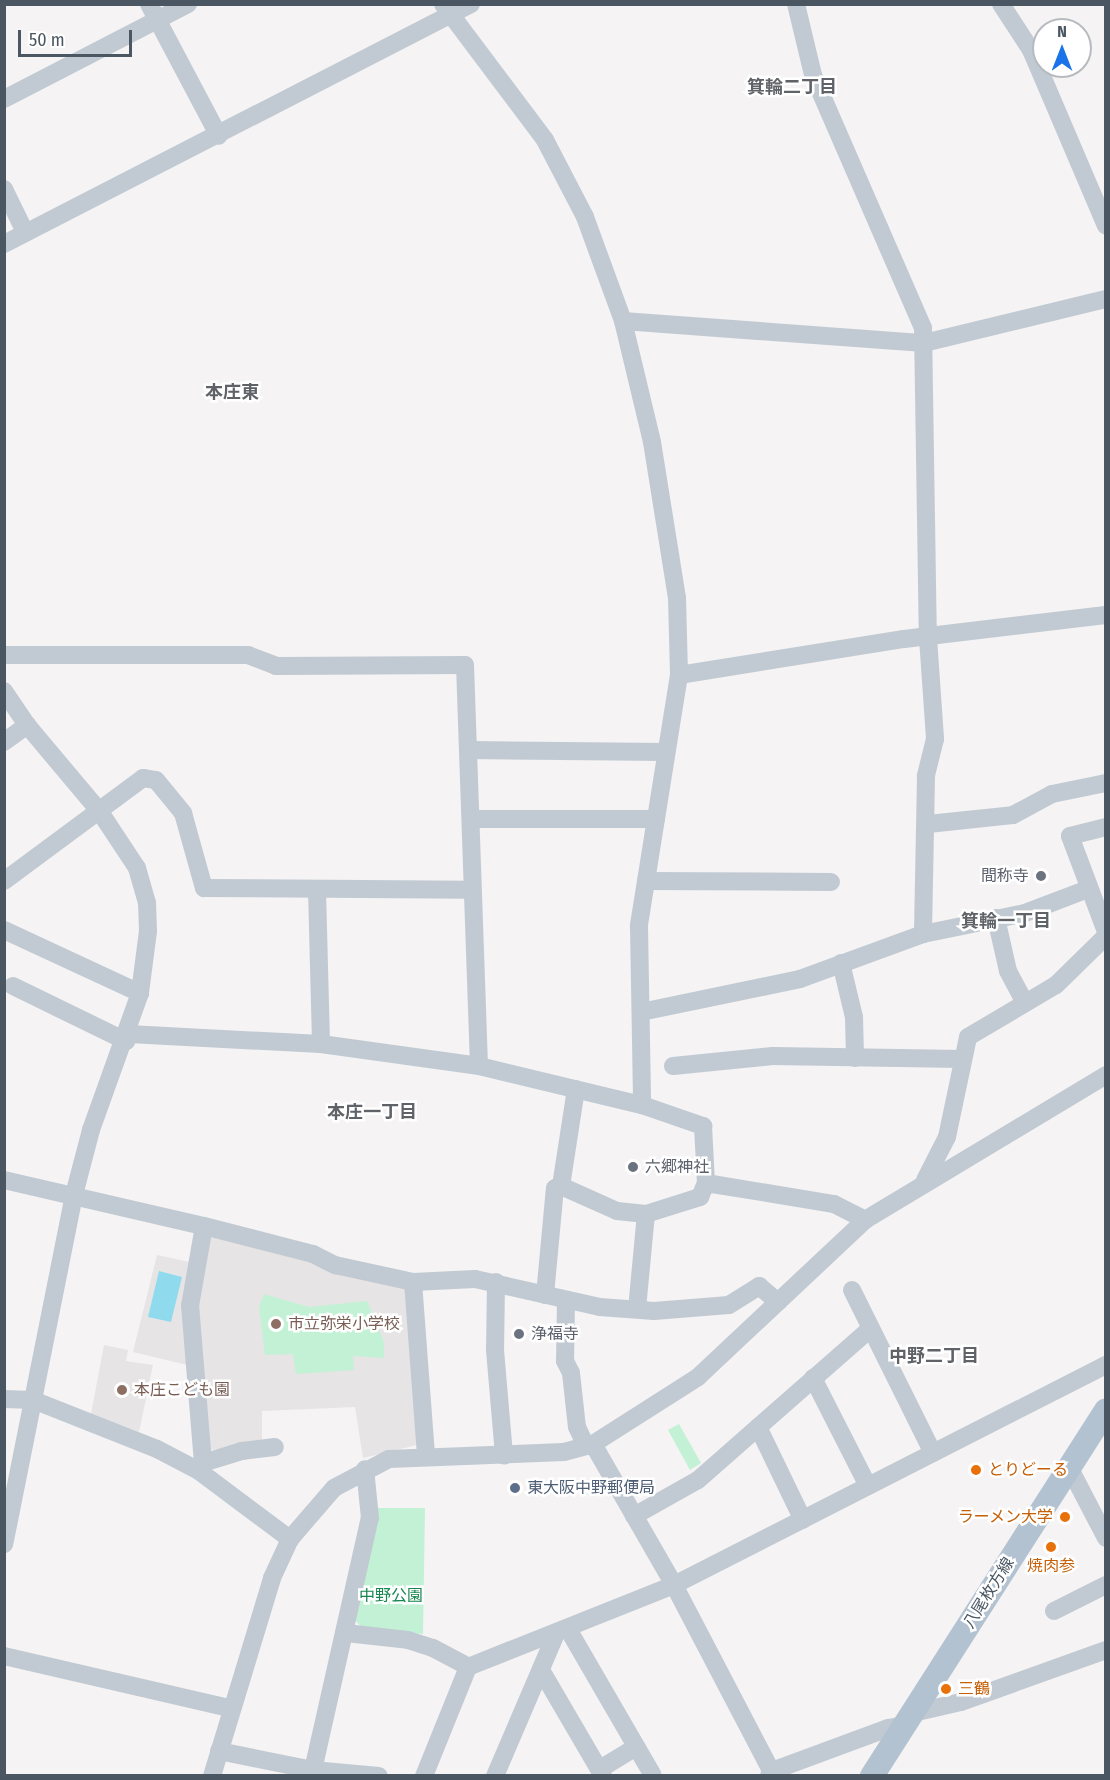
<!DOCTYPE html>
<html>
<head>
<meta charset="utf-8">
<style>
  body { margin:0 }
  #map { position:relative; width:1110px; height:1780px; overflow:hidden; background:#f5f3f3; font-family:"Fira Sans Condensed","Noto Sans JP",sans-serif }
  div>[style] { position:absolute }
  [style*='--x'] { left:calc(var(--x)*1px); top:calc(var(--y)*1px); width:calc(var(--w)*1px); rotate:calc(var(--a)*1deg) }
  .education>* { inset:0; background:#e6e4e5 }
  .green>* { inset:0; background:#c3f1d5 }
  .water>* { inset:0; background:#90daee }
  .minor>* { height:18px; margin:-9px; padding:0 9px; transform-origin:9px; border-radius:9px; background:#c1cad2 }
  .major>* { height:24px; margin:-12px; padding:0 12px; transform-origin:12px; border-radius:12px; background:#b3c2d1 }
  .dots>* { width:16px; height:16px; translate:-50% -50%; box-sizing:border-box; border:3px solid #fff; border-radius:50% }
  span { translate:-50% -50%; white-space:nowrap; text-align:center; line-height:1.15; -webkit-text-stroke:5px #fff; paint-order:stroke }
  .worship-label { font-size:16px; color:#5b616d }
  .right { translate:-100% -50%; text-align:right }
  .left { translate:0 -50%; text-align:left }
  .education-label { font-size:16px; color:#785e54 }
  .food-label { font-size:16px; color:#c56008 }
  .service-label { font-size:16px; color:#4e5e75 }
  .street-label { font-size:16px; color:#4a5661 }
  .park-label { font-size:16px; color:#17864f }
  .neighbourhood-label { font-size:18px; color:#5f6368; font-weight:700 }
  .frame { position:absolute; inset:0; border:6px solid #4a5661; pointer-events:none }
  .north { position:absolute; left:1032px; top:18px; width:60px; height:60px; box-sizing:border-box; background:#fff; border:2px solid #b7bbc0; border-radius:50%; rotate:0deg; font-size:16px; font-weight:700; line-height:24px; text-align:center; color:#4a5661 }
  .north::after { content:''; display:block; margin:auto; width:21px; height:27px; background:#1a73e8; clip-path:polygon(50% 0,100% 100%,50% 72%,0 100%) }
  .scale { position:absolute; left:18px; top:30px; width:114px; height:27px; box-sizing:border-box; border:3px solid #4a5661; border-top:0; padding-left:8px; font-size:18px; line-height:21px; white-space:nowrap; color:#4a5661; -webkit-text-stroke:4px #fff; paint-order:stroke }
</style>
</head>
<body>
<div id="map">
  <div class="education">
    <i style="clip-path:polygon(214px 1234px,401px 1285px,410px 1296px,421px 1444px,363px 1458px,355px 1407px,262px 1411px,262px 1446px,209px 1450px,200px 1368px,133px 1352px,157px 1255px,199px 1264px,206px 1239px)"></i>
    <i style="clip-path:polygon(104px 1345px,128px 1350px,126px 1361px,153px 1365px,139px 1432px,91px 1414px)"></i>
  </div>
  <div class="green">
    <i style="clip-path:polygon(264px 1294px,309px 1307px,367px 1301px,384px 1342px,384px 1358px,353px 1356px,354px 1370px,296px 1374px,293px 1354px,265px 1355px,259px 1307px)"></i>
    <i style="clip-path:polygon(679px 1424px,701px 1463px,690px 1470px,668px 1430px)"></i>
    <i style="clip-path:polygon(376px 1508px,425px 1508px,423px 1634px,364px 1630px,354px 1619px)"></i>
  </div>
  <div class="water">
    <i style="clip-path:polygon(159px 1271px,182px 1277px,171px 1322px,148px 1317px)"></i>
  </div>
  <div class="minor">
    <i style="--x:149;--y:4;--w:149;--a:62.1"></i>
    <i style="--x:443;--y:4;--w:170;--a:53.1"></i>
    <i style="--x:545;--y:140;--w:87;--a:62.5"></i>
    <i style="--x:585;--y:217;--w:111;--a:69.9"></i>
    <i style="--x:623;--y:321;--w:124;--a:76.5"></i>
    <i style="--x:652;--y:442;--w:158;--a:80.9"></i>
    <i style="--x:677;--y:598;--w:77;--a:88.5"></i>
    <i style="--x:679;--y:675;--w:254;--a:99.1"></i>
    <i style="--x:639;--y:926;--w:179;--a:89"></i>
    <i style="--x:796;--y:4;--w:73;--a:76.5"></i>
    <i style="--x:813;--y:75;--w:276;--a:66.5"></i>
    <i style="--x:923;--y:328;--w:310;--a:89.1"></i>
    <i style="--x:928;--y:638;--w:101;--a:86"></i>
    <i style="--x:935;--y:739;--w:38;--a:104"></i>
    <i style="--x:926;--y:776;--w:158;--a:91.1"></i>
    <i style="--x:1001;--y:4;--w:55;--a:56.9"></i>
    <i style="--x:1031;--y:50;--w:191;--a:66.9"></i>
    <i style="--x:4;--y:99;--w:207;--a:-27.3"></i>
    <i style="--x:4;--y:189;--w:48;--a:64"></i>
    <i style="--x:4;--y:244;--w:525;--a:-27.2"></i>
    <i style="--x:623;--y:321;--w:302;--a:4.2"></i>
    <i style="--x:924;--y:343;--w:187;--a:-13.6"></i>
    <i style="--x:4;--y:655;--w:244;--a:0"></i>
    <i style="--x:248;--y:655;--w:30;--a:21"></i>
    <i style="--x:276;--y:666;--w:189;--a:-0.3"></i>
    <i style="--x:465;--y:665;--w:401;--a:88"></i>
    <i style="--x:479;--y:1066;--w:168;--a:13.5"></i>
    <i style="--x:642;--y:1105;--w:65;--a:19"></i>
    <i style="--x:703;--y:1126;--w:57;--a:87"></i>
    <i style="--x:706;--y:1183;--w:130;--a:9.3"></i>
    <i style="--x:834;--y:1204;--w:35;--a:27"></i>
    <i style="--x:679;--y:675;--w:228;--a:-9.1"></i>
    <i style="--x:904;--y:639;--w:203;--a:-6.8"></i>
    <i style="--x:4;--y:691;--w:41;--a:55.9"></i>
    <i style="--x:27;--y:725;--w:114;--a:50"></i>
    <i style="--x:100;--y:812;--w:67;--a:56.5"></i>
    <i style="--x:137;--y:868;--w:35;--a:74"></i>
    <i style="--x:147;--y:902;--w:29;--a:88"></i>
    <i style="--x:148;--y:931;--w:63;--a:97.4"></i>
    <i style="--x:140;--y:993;--w:145;--a:109.7"></i>
    <i style="--x:91;--y:1130;--w:67;--a:104.7"></i>
    <i style="--x:74;--y:1195;--w:356;--a:101.3"></i>
    <i style="--x:4;--y:742;--w:29;--a:-36"></i>
    <i style="--x:469;--y:750;--w:197;--a:0.6"></i>
    <i style="--x:471;--y:819;--w:185;--a:0"></i>
    <i style="--x:928;--y:824;--w:85;--a:-6"></i>
    <i style="--x:1013;--y:815;--w:44;--a:-28.3"></i>
    <i style="--x:1052;--y:794;--w:55;--a:-11.5"></i>
    <i style="--x:1106;--y:827;--w:37;--a:166"></i>
    <i style="--x:1070;--y:836;--w:103;--a:69.4"></i>
    <i style="--x:4;--y:881;--w:173;--a:-36.5"></i>
    <i style="--x:143;--y:778;--w:13;--a:9"></i>
    <i style="--x:156;--y:780;--w:43;--a:50.7"></i>
    <i style="--x:183;--y:813;--w:78;--a:74.4"></i>
    <i style="--x:204;--y:888;--w:267;--a:0.4"></i>
    <i style="--x:646;--y:881;--w:185;--a:0.3"></i>
    <i style="--x:317;--y:890;--w:154;--a:88.5"></i>
    <i style="--x:996;--y:918;--w:54;--a:77.2"></i>
    <i style="--x:1008;--y:971;--w:36;--a:62"></i>
    <i style="--x:4;--y:930;--w:150;--a:24.9"></i>
    <i style="--x:841;--y:963;--w:56;--a:76.5"></i>
    <i style="--x:854;--y:1017;--w:41;--a:88.6"></i>
    <i style="--x:13;--y:986;--w:126;--a:26"></i>
    <i style="--x:641;--y:1012;--w:162;--a:-11.7"></i>
    <i style="--x:800;--y:979;--w:131;--a:-20.1"></i>
    <i style="--x:923;--y:934;--w:104;--a:-11.6"></i>
    <i style="--x:1025;--y:913;--w:67;--a:-20.9"></i>
    <i style="--x:129;--y:1034;--w:192;--a:3"></i>
    <i style="--x:321;--y:1044;--w:160;--a:7.9"></i>
    <i style="--x:673;--y:1066;--w:100;--a:-5.7"></i>
    <i style="--x:773;--y:1056;--w:189;--a:0.9"></i>
    <i style="--x:4;--y:1180;--w:205;--a:13"></i>
    <i style="--x:204;--y:1226;--w:113;--a:14.4"></i>
    <i style="--x:313;--y:1254;--w:25;--a:27"></i>
    <i style="--x:335;--y:1265;--w:80;--a:12.3"></i>
    <i style="--x:413;--y:1282;--w:62;--a:-2.8"></i>
    <i style="--x:475;--y:1279;--w:128;--a:12.6"></i>
    <i style="--x:600;--y:1307;--w:54;--a:4.2"></i>
    <i style="--x:654;--y:1311;--w:75;--a:-4.6"></i>
    <i style="--x:729;--y:1305;--w:36;--a:-32"></i>
    <i style="--x:759;--y:1286;--w:25;--a:40"></i>
    <i style="--x:925;--y:1180;--w:48;--a:-62.9"></i>
    <i style="--x:947;--y:1137;--w:102;--a:-78.1"></i>
    <i style="--x:968;--y:1037;--w:102;--a:-30.6"></i>
    <i style="--x:1056;--y:985;--w:70;--a:-44.4"></i>
    <i style="--x:561;--y:1186;--w:61;--a:24.1"></i>
    <i style="--x:617;--y:1211;--w:29;--a:6"></i>
    <i style="--x:646;--y:1214;--w:57;--a:-17.5"></i>
    <i style="--x:700;--y:1197;--w:15;--a:-67"></i>
    <i style="--x:413;--y:1282;--w:172;--a:85.7"></i>
    <i style="--x:496;--y:1282;--w:68;--a:90.8"></i>
    <i style="--x:495;--y:1350;--w:106;--a:85.1"></i>
    <i style="--x:852;--y:1290;--w:182;--a:63.6"></i>
    <i style="--x:545;--y:1295;--w:107;--a:-84.7"></i>
    <i style="--x:555;--y:1188;--w:6;--a:-18"></i>
    <i style="--x:561;--y:1186;--w:98;--a:-81.2"></i>
    <i style="--x:566;--y:1300;--w:61;--a:90.9"></i>
    <i style="--x:565;--y:1361;--w:13;--a:63"></i>
    <i style="--x:571;--y:1373;--w:54;--a:83.7"></i>
    <i style="--x:577;--y:1427;--w:21;--a:65"></i>
    <i style="--x:637;--y:1309;--w:95;--a:-84.6"></i>
    <i style="--x:813;--y:1378;--w:121;--a:63"></i>
    <i style="--x:4;--y:1399;--w:29;--a:2"></i>
    <i style="--x:33;--y:1400;--w:133;--a:21.6"></i>
    <i style="--x:157;--y:1449;--w:47;--a:27.6"></i>
    <i style="--x:199;--y:1471;--w:114;--a:36.8"></i>
    <i style="--x:758;--y:1427;--w:103;--a:64.2"></i>
    <i style="--x:593;--y:1444;--w:163;--a:60.1"></i>
    <i style="--x:674;--y:1585;--w:216;--a:62.4"></i>
    <i style="--x:203;--y:1463;--w:41;--a:-17.1"></i>
    <i style="--x:242;--y:1451;--w:33;--a:-7"></i>
    <i style="--x:1069;--y:1467;--w:80;--a:62.5"></i>
    <i style="--x:199;--y:1471;--w:9;--a:-63"></i>
    <i style="--x:203;--y:1463;--w:158;--a:-94.7"></i>
    <i style="--x:190;--y:1306;--w:81;--a:-80.1"></i>
    <i style="--x:634;--y:1516;--w:73;--a:-29.4"></i>
    <i style="--x:698;--y:1480;--w:227;--a:-41.3"></i>
    <i style="--x:1054;--y:1611;--w:58;--a:-26.6"></i>
    <i style="--x:568;--y:1629;--w:168;--a:59.9"></i>
    <i style="--x:346;--y:1633;--w:62;--a:6.4"></i>
    <i style="--x:408;--y:1640;--w:26;--a:18"></i>
    <i style="--x:433;--y:1648;--w:40;--a:28"></i>
    <i style="--x:4;--y:1656;--w:231;--a:13"></i>
    <i style="--x:541;--y:1670;--w:123;--a:59.7"></i>
    <i style="--x:913;--y:1713;--w:49;--a:-12.9"></i>
    <i style="--x:961;--y:1702;--w:154;--a:-19.7"></i>
    <i style="--x:219;--y:1751;--w:96;--a:11.4"></i>
    <i style="--x:313;--y:1770;--w:66;--a:5.2"></i>
    <i style="--x:600;--y:1769;--w:42;--a:-31.4"></i>
    <i style="--x:313;--y:1770;--w:258;--a:-77.3"></i>
    <i style="--x:370;--y:1518;--w:49;--a:-95.8"></i>
    <i style="--x:212;--y:1776;--w:207;--a:-73.1"></i>
    <i style="--x:272;--y:1578;--w:43;--a:-65.2"></i>
    <i style="--x:290;--y:1539;--w:67;--a:-49.2"></i>
    <i style="--x:334;--y:1488;--w:62;--a:-27.8"></i>
    <i style="--x:389;--y:1459;--w:175;--a:-2.3"></i>
    <i style="--x:564;--y:1452;--w:30;--a:-15"></i>
    <i style="--x:593;--y:1444;--w:125;--a:-32.5"></i>
    <i style="--x:698;--y:1377;--w:229;--a:-43.2"></i>
    <i style="--x:865;--y:1220;--w:281;--a:-31"></i>
    <i style="--x:424;--y:1776;--w:118;--a:-68"></i>
    <i style="--x:468;--y:1667;--w:222;--a:-21.7"></i>
    <i style="--x:674;--y:1585;--w:485;--a:-27"></i>
    <i style="--x:495;--y:1776;--w:155;--a:-66.8"></i>
    <i style="--x:769;--y:1776;--w:6;--a:-59"></i>
    <i style="--x:772;--y:1771;--w:124;--a:-20.3"></i>
    <i style="--x:888;--y:1728;--w:17;--a:-10"></i>
  </div>
  <div class="major">
    <i style="--x:872;--y:1776;--w:434;--a:-57.4"></i>
  </div>
  <div class="dots">
    <i style="left:1041px;top:876px;background:#6b7280"></i>
    <i style="left:633px;top:1167px;background:#6b7280"></i>
    <i style="left:276px;top:1324px;background:#8d6e63"></i>
    <i style="left:519px;top:1334px;background:#6b7280"></i>
    <i style="left:122px;top:1390px;background:#8d6e63"></i>
    <i style="left:976px;top:1470px;background:#e8710a"></i>
    <i style="left:515px;top:1488px;background:#5c6f8a"></i>
    <i style="left:1065px;top:1517px;background:#e8710a"></i>
    <i style="left:1051px;top:1547px;background:#e8710a"></i>
    <i style="left:946px;top:1689px;background:#e8710a"></i>
  </div>
  <div class="worship-label">
    <span class="right" style="left:1029px;top:876px">間称寺</span>
    <span class="left" style="left:645px;top:1167px">六郷神社</span>
    <span class="left" style="left:531px;top:1334px">浄福寺</span>
  </div>
  <div class="education-label">
    <span class="left" style="left:288px;top:1324px">市立弥栄小学校</span>
    <span class="left" style="left:134px;top:1390px">本庄こども園</span>
  </div>
  <div class="food-label">
    <span class="left" style="left:988px;top:1470px">とりどーる</span>
    <span class="right" style="left:1053px;top:1517px">ラーメン大学</span>
    <span style="left:1051px;top:1566px">焼肉参</span>
    <span class="left" style="left:958px;top:1689px">三鶴</span>
  </div>
  <div class="service-label">
    <span class="left" style="left:527px;top:1488px">東大阪中野郵便局</span>
  </div>
  <div class="street-label">
    <span style="left:989px;top:1593px;rotate:-58deg">八尾枚方線</span>
  </div>
  <div class="park-label">
    <span style="left:391px;top:1596px">中野公園</span>
  </div>
  <div class="neighbourhood-label">
    <span style="left:792px;top:87px">箕輪二丁目</span>
    <span style="left:232px;top:392px">本庄東</span>
    <span style="left:1006px;top:921px">箕輪一丁目</span>
    <span style="left:372px;top:1112px">本庄一丁目</span>
    <span style="left:934px;top:1356px">中野二丁目</span>
  </div>
  <div class="frame"></div>
  <div class="north">N</div>
  <div class="scale">50 m</div>
</div>
</body>
</html>
